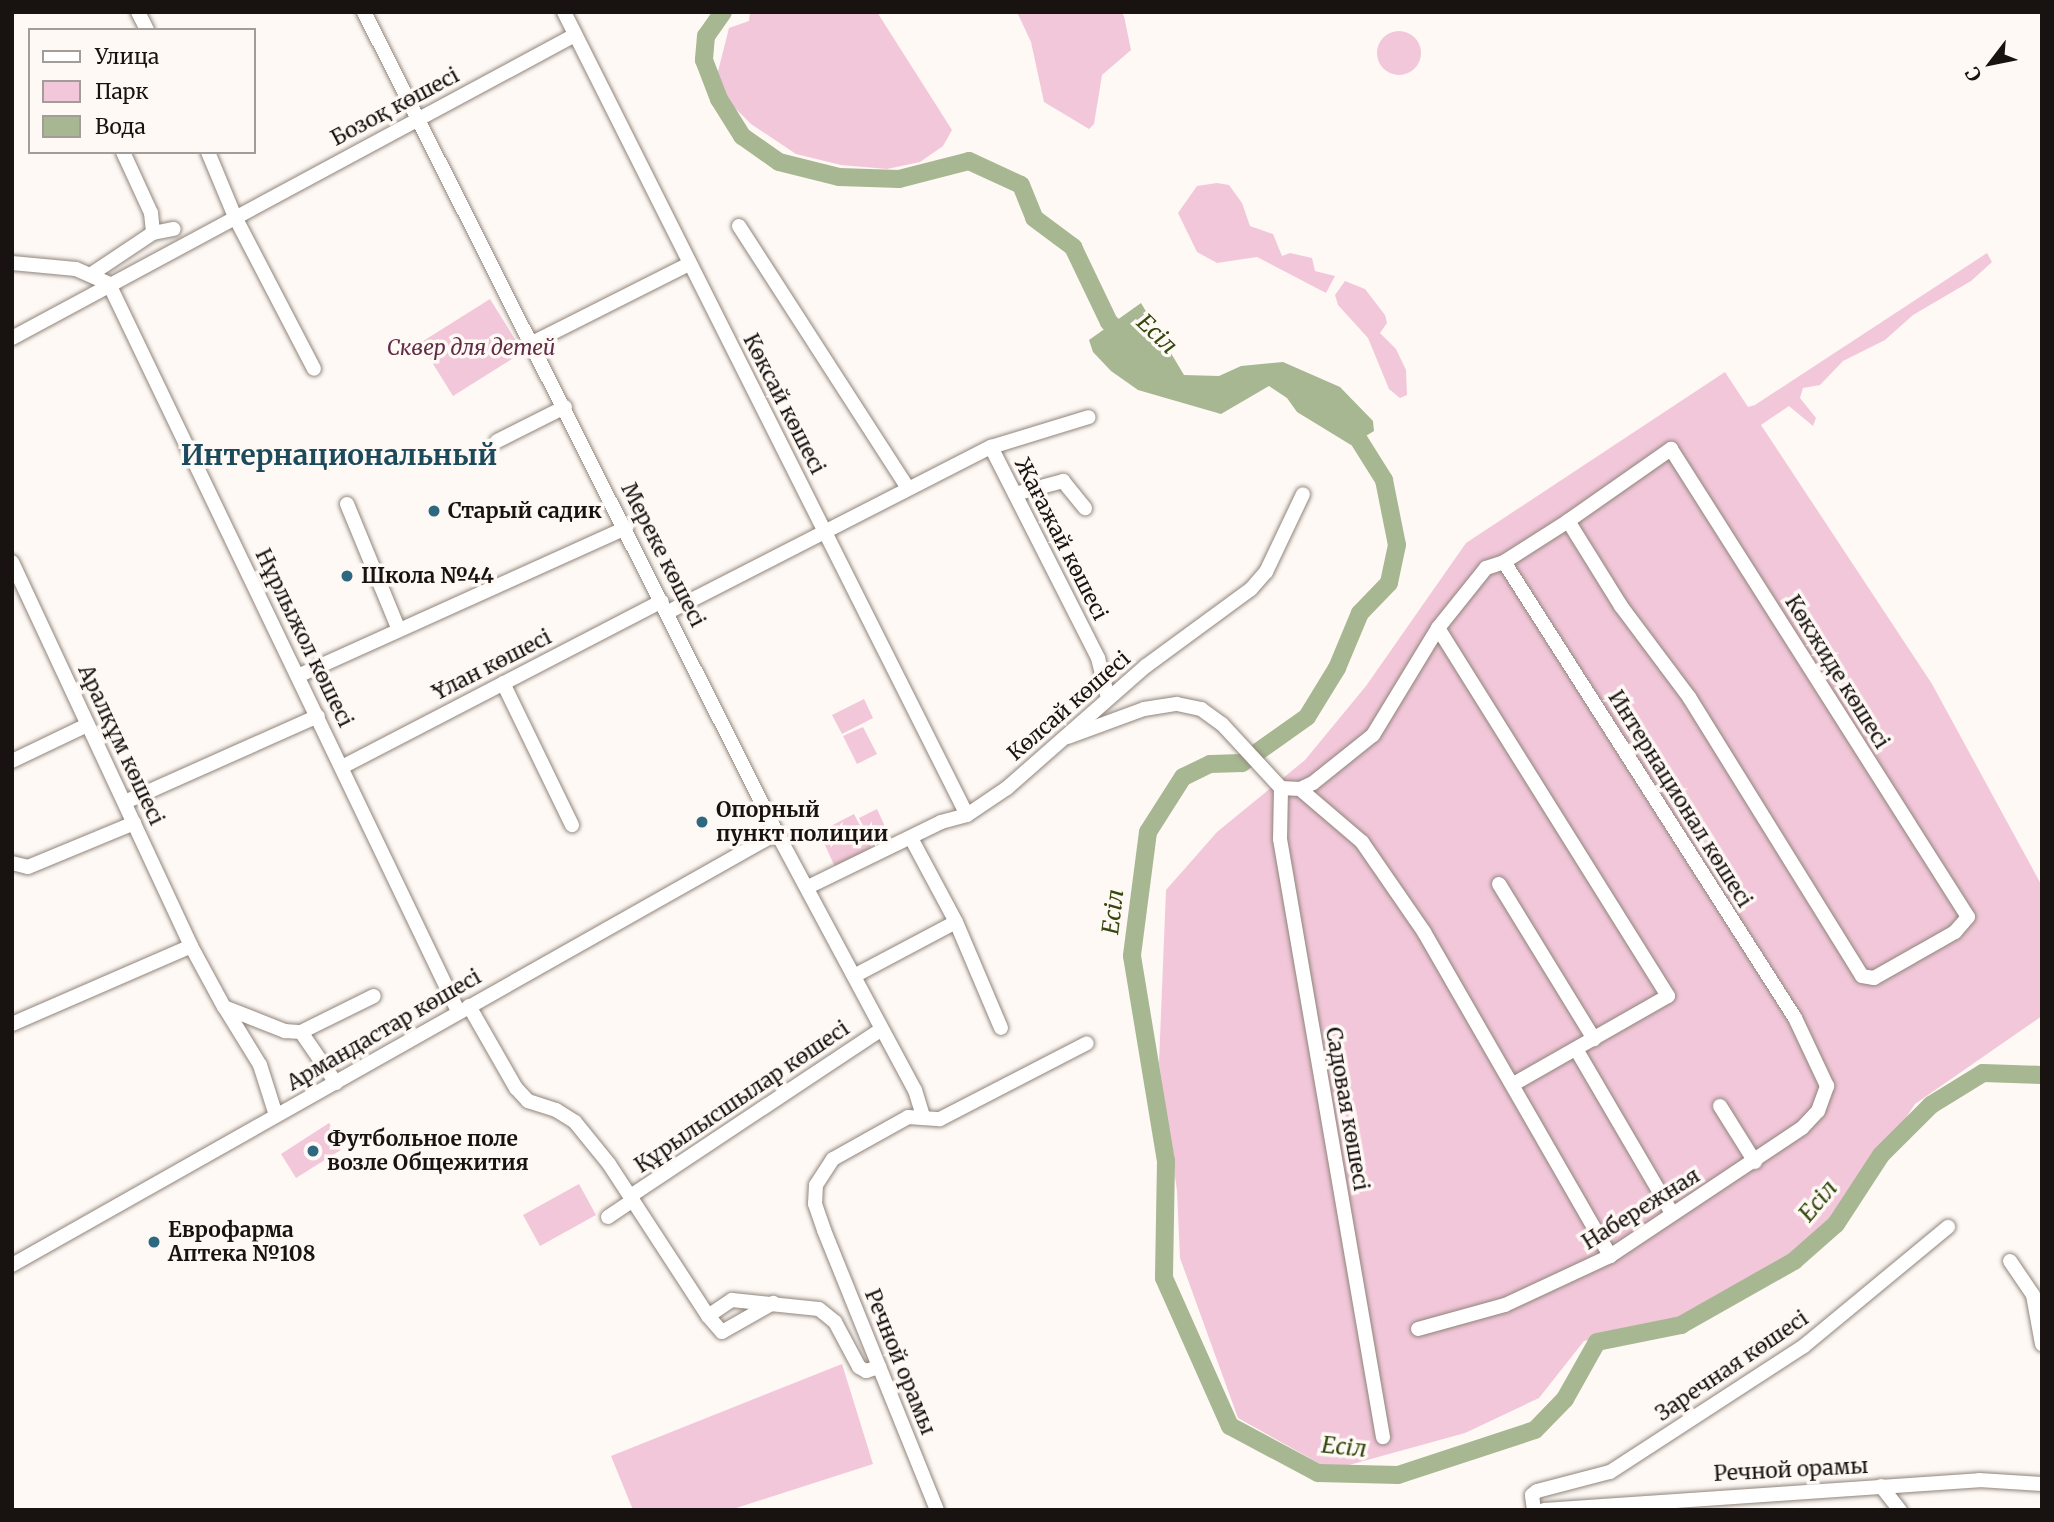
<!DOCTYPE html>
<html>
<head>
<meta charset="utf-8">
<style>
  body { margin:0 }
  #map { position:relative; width:2054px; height:1522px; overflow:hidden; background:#fef9f5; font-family:Merriweather,serif }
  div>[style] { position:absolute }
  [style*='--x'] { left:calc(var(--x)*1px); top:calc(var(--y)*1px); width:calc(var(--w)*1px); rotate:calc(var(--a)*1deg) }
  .green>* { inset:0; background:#f2c7da }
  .round { border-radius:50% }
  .water>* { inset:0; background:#a7b792 }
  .river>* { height:18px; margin:-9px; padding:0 9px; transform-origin:9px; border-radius:9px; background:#a7b792 }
  .roads { filter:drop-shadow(0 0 2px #90847b) drop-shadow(0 0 2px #90847b) }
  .minor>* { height:14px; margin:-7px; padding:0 7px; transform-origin:7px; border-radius:7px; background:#fff }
  .dots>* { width:19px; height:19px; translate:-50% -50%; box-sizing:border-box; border:4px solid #fef9f5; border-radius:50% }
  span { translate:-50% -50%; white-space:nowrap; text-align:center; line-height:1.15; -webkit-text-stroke:7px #fef9f5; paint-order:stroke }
  .street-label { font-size:21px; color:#181310 }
  .park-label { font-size:21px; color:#612c47; font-style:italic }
  .poi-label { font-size:21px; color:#181310; font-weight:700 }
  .left { translate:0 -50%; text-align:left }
  .water-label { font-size:23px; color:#34480e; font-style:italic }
  .district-label { font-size:28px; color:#1b4a5d; font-weight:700 }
  .frame { position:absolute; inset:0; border:14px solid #181310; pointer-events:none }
  .legend { position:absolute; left:28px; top:28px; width:228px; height:126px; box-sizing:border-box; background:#fef9f5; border:2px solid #a29d99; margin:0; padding:9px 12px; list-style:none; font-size:21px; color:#181310 }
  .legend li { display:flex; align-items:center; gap:14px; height:35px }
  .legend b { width:35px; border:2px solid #a29d99 }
  .north { position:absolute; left:1956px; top:28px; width:70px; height:70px; -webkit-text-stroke:5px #fef9f5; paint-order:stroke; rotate:238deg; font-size:19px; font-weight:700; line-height:28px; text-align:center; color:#181310 }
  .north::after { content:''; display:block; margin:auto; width:24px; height:32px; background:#181310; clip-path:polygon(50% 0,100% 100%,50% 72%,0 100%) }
</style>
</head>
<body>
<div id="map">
  <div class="green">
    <i style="clip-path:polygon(750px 12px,877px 12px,952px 130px,943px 146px,920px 162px,887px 169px,841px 165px,796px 154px,751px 124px,714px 87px,729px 28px,749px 21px)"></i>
    <i style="clip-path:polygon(1017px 12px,1121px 12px,1124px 16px,1131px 50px,1102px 75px,1094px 124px,1089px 129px,1044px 102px,1031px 42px)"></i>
    <i class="round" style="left:1377px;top:31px;width:44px;height:44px"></i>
    <i style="clip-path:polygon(1217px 183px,1229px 185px,1242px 203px,1250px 226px,1273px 234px,1282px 256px,1290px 253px,1312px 258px,1315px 271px,1335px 276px,1326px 293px,1257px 257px,1217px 263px,1197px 252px,1178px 213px,1197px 186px)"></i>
    <i style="clip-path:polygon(1987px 253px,1992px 262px,1971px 281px,1913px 315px,1885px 340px,1843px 361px,1820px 385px,1803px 388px,1800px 398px,1816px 418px,1813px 426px,1789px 406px,1761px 425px,1932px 684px,2042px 886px,2042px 1016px,1915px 1104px,1818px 1250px,1683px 1322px,1584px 1341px,1539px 1398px,1465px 1433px,1331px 1470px,1238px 1418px,1180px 1258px,1177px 1191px,1159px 1063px,1166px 890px,1217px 832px,1305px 760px,1366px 686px,1466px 543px,1725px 372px,1748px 407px,1755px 405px)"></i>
    <i style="clip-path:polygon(1345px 281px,1365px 289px,1385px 315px,1387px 323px,1380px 333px,1396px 349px,1406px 370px,1407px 395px,1400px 398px,1389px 389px,1368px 338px,1338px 305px,1335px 295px)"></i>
    <i style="clip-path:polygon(490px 299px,523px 352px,453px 396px,420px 343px)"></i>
    <i style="clip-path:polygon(864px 699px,873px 718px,842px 734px,832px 715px)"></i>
    <i style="clip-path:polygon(863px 727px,877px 754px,857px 764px,843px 736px)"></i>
    <i style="clip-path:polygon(877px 809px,888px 833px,871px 841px,859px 818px)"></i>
    <i style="clip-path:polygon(854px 814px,872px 849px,835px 867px,819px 832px)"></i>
    <i style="clip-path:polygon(329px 1123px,344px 1148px,296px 1178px,281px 1154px)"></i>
    <i style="clip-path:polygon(579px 1184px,596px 1215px,540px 1246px,523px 1215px)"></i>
    <i style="clip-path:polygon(842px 1364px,873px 1464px,730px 1510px,633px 1510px,611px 1456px)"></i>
  </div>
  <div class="water">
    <i style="clip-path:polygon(1141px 303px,1184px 375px,1219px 376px,1241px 366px,1283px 362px,1340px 387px,1373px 421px,1374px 431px,1351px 445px,1297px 412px,1287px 398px,1269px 386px,1221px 414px,1138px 390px,1111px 371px,1093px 352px,1089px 340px)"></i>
  </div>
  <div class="river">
    <i style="--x:723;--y:12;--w:29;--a:125"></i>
    <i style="--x:706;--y:36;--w:24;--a:95"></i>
    <i style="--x:704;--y:60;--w:42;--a:69"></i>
    <i style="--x:719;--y:99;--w:44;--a:58.1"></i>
    <i style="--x:742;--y:136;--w:45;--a:35.1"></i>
    <i style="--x:779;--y:162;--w:62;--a:14"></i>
    <i style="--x:839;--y:177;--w:60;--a:1.9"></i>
    <i style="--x:899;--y:179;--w:72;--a:-14.4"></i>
    <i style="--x:969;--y:161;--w:57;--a:24.8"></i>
    <i style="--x:1021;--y:185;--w:35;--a:68"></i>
    <i style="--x:1034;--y:218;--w:49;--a:36.6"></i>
    <i style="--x:1073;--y:247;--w:83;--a:64.4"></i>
    <i style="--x:1109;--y:322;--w:25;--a:43"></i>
    <i style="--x:1347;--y:421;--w:70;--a:57.9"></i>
    <i style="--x:1384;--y:480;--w:66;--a:78.7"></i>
    <i style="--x:1397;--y:545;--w:39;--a:102"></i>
    <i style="--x:1389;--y:583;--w:42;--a:134"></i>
    <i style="--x:1360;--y:613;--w:60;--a:112.7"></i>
    <i style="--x:1337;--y:668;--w:57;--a:121.5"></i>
    <i style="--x:1307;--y:717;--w:80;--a:144.7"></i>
    <i style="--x:1242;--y:763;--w:32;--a:178"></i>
    <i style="--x:1210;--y:764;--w:30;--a:154"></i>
    <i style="--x:1183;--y:777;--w:65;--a:122.5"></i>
    <i style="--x:1148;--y:832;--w:125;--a:97.4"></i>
    <i style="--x:1132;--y:956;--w:208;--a:80.6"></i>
    <i style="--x:1166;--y:1161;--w:117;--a:91"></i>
    <i style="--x:1164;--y:1278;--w:162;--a:66"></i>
    <i style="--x:1230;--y:1426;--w:100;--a:28.1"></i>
    <i style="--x:1318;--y:1473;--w:80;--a:1.4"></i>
    <i style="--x:1398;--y:1475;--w:144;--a:-18.2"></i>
    <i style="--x:1535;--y:1430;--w:43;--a:-45.9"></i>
    <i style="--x:1565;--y:1399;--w:65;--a:-60.7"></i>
    <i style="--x:1597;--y:1342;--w:86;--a:-11.4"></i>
    <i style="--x:1681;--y:1325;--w:130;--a:-29.5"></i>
    <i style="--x:1794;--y:1261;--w:56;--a:-41.4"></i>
    <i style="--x:1836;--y:1224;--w:82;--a:-56.9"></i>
    <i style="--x:1881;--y:1155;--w:71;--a:-45"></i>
    <i style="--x:1931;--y:1105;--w:61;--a:-31.6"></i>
    <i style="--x:1983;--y:1073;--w:59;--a:1.9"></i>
  </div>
  <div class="roads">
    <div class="minor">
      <i style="--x:138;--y:12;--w:20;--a:63"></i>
      <i style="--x:364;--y:12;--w:919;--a:63.3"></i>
      <i style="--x:777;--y:833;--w:292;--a:61.8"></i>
      <i style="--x:915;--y:1090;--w:28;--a:73"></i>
      <i style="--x:564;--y:12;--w:898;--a:63.35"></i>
      <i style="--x:123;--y:152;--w:67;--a:65.3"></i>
      <i style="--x:151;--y:213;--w:20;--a:84"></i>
      <i style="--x:153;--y:233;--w:21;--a:-11"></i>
      <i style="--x:208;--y:152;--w:70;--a:67.4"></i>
      <i style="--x:235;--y:217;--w:171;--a:62.5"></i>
      <i style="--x:739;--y:226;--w:312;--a:57.2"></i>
      <i style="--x:12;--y:263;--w:64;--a:5.4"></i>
      <i style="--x:76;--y:269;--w:36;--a:24"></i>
      <i style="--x:109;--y:284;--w:806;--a:64.36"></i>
      <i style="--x:93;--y:273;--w:72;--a:-33.7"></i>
      <i style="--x:12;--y:338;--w:639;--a:-28.29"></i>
      <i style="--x:532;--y:343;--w:176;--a:-26.7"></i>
      <i style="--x:497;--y:441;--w:76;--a:-26.6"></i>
      <i style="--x:991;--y:447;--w:102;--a:-17"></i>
      <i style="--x:1015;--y:494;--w:50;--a:-15.2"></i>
      <i style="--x:1063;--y:481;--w:35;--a:51"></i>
      <i style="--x:347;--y:504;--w:134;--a:67.6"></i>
      <i style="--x:12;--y:562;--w:424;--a:65"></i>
      <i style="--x:191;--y:946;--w:69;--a:61.6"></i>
      <i style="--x:224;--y:1007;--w:66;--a:21.5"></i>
      <i style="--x:285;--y:1031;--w:16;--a:4"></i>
      <i style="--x:301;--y:1032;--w:81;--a:-26.3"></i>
      <i style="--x:668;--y:612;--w:363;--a:-27.1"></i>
      <i style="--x:991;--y:447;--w:237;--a:63.1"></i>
      <i style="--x:1098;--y:658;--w:41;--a:76"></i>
      <i style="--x:1438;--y:628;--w:434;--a:58"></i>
      <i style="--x:1668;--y:996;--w:177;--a:150.3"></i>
      <i style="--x:300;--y:675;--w:358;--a:-24.3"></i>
      <i style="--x:503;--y:683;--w:158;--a:64.1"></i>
      <i style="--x:1068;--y:737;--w:81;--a:-20.2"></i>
      <i style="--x:1144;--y:709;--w:33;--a:-9"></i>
      <i style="--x:1177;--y:704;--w:25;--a:12"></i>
      <i style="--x:1201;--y:709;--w:26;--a:36"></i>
      <i style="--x:1222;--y:724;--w:87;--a:47.3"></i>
      <i style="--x:1281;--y:788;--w:19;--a:3"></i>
      <i style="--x:1300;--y:789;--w:14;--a:-25"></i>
      <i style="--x:1313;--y:783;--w:77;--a:-38.7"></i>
      <i style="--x:1373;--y:735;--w:125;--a:-58.7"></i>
      <i style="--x:1438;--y:628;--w:77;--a:-51.3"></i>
      <i style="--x:1486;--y:568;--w:19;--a:-18"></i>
      <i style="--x:1504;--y:562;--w:76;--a:-32.6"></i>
      <i style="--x:1568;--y:521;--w:126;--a:-35"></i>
      <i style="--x:1671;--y:449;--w:554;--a:57.6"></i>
      <i style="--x:1968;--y:917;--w:20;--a:131"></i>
      <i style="--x:1955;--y:932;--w:93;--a:150.4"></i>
      <i style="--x:1874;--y:978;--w:12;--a:-171"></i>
      <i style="--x:1862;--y:976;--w:328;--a:-121.8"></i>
      <i style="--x:1689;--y:697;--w:114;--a:-126.8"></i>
      <i style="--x:1621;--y:606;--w:100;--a:-121.9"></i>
      <i style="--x:12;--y:761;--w:83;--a:-25.6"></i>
      <i style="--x:342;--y:767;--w:360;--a:-27.4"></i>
      <i style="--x:1281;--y:788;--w:51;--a:91.1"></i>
      <i style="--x:1280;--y:839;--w:607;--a:80.23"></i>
      <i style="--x:1300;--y:789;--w:82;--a:40.5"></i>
      <i style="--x:1362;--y:842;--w:109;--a:55.4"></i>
      <i style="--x:1424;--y:932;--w:374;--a:60.1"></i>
      <i style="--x:125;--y:802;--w:211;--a:-24"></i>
      <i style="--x:911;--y:838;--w:95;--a:61.8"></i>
      <i style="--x:956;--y:922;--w:115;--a:67"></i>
      <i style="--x:12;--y:863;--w:16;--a:14"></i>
      <i style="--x:28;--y:867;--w:115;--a:-22.5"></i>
      <i style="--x:1499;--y:884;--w:182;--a:58.5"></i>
      <i style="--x:808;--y:887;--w:148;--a:-26"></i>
      <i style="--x:941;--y:822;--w:27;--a:-15"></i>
      <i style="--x:967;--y:815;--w:48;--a:-34"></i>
      <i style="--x:1007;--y:788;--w:185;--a:-41.3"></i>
      <i style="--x:1146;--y:666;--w:130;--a:-36.3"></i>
      <i style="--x:1251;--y:589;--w:23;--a:-49"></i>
      <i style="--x:1266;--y:572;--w:86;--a:-64.6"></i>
      <i style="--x:854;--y:976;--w:115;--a:-27.9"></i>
      <i style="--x:469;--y:1006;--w:95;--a:60.2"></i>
      <i style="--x:516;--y:1088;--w:18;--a:47"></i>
      <i style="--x:528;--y:1101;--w:29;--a:18"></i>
      <i style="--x:556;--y:1110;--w:22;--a:32"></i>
      <i style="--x:575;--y:1122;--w:54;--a:51"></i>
      <i style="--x:609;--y:1164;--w:181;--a:56.9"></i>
      <i style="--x:708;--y:1316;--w:29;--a:-34"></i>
      <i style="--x:732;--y:1300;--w:87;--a:5.9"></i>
      <i style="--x:819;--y:1309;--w:21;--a:39"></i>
      <i style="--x:835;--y:1322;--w:51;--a:61.9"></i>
      <i style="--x:859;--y:1367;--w:8;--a:30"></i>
      <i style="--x:866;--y:1371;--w:14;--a:-17"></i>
      <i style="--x:225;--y:1008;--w:67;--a:58.4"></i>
      <i style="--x:260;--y:1065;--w:52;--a:72.3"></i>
      <i style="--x:12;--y:1024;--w:195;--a:-23.5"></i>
      <i style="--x:301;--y:1032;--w:62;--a:55.5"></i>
      <i style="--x:1576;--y:1049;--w:190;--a:59.7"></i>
      <i style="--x:1720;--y:1106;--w:66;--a:58"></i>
      <i style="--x:632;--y:1195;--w:298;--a:-33.6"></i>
      <i style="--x:608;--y:1217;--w:30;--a:-34"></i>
      <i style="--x:2010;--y:1261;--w:41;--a:55.9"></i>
      <i style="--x:2033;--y:1295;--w:50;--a:79.6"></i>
      <i style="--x:12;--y:1265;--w:879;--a:-29.45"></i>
      <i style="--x:708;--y:1316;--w:21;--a:49"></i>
      <i style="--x:722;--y:1332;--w:59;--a:-29.6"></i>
      <i style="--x:1418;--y:1329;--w:90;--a:-15.4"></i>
      <i style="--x:1505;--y:1305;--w:116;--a:-25"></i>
      <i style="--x:1610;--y:1256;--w:231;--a:-33.7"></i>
      <i style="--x:1802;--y:1128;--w:23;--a:-47"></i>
      <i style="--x:1818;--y:1111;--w:27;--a:-70"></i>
      <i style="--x:1827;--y:1086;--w:75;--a:-115.2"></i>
      <i style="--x:1795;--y:1018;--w:541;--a:-122.54"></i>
      <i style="--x:1881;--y:1486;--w:31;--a:52"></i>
      <i style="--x:937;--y:1510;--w:302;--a:-112"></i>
      <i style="--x:824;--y:1230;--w:28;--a:-109"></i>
      <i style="--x:815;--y:1204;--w:19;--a:-87"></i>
      <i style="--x:816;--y:1185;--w:31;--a:-57"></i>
      <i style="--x:833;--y:1159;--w:86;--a:-29.2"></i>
      <i style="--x:908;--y:1117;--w:32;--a:4"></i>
      <i style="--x:940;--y:1119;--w:165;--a:-27.3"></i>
      <i style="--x:1534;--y:1510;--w:15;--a:-98"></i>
      <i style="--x:1532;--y:1495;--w:6;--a:-39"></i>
      <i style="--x:1537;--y:1491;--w:75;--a:-14.6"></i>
      <i style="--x:1610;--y:1472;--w:231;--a:-33"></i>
      <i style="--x:1804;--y:1346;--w:187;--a:-39.6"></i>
      <i style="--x:1544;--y:1510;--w:436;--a:-3.9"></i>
      <i style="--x:1979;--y:1480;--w:63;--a:3.6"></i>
    </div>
  </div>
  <div class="dots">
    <i style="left:434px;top:511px;background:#2d6880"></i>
    <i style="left:347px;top:576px;background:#2d6880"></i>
    <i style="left:702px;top:822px;background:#2d6880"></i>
    <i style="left:313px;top:1151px;background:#2d6880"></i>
    <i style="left:154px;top:1242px;background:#2d6880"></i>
  </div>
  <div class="street-label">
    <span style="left:395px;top:107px;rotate:-28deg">Бозоқ көшесі</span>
    <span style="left:784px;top:404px;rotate:63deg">Көксай көшесі</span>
    <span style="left:1061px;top:539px;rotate:63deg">Жағажай көшесі</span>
    <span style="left:663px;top:555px;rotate:63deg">Мереке көшесі</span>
    <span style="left:304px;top:638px;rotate:64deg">Нұрлыжол көшесі</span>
    <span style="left:492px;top:665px;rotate:-27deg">Ұлан көшесі</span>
    <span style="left:1837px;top:672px;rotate:58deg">Көкжиде көшесі</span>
    <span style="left:1069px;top:706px;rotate:-41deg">Көлсай көшесі</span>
    <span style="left:121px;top:745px;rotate:65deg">Аралқұм көшесі</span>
    <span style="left:1680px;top:799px;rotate:58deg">Интернационал көшесі</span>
    <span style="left:384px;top:1030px;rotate:-30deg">Армандастар көшесі</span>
    <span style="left:742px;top:1097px;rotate:-34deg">Құрылысшылар көшесі</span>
    <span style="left:1347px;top:1109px;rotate:80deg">Садовая көшесі</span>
    <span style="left:1641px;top:1209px;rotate:-32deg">Набережная</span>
    <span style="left:900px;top:1362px;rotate:68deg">Речной орамы</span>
    <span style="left:1732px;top:1366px;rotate:-34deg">Заречная көшесі</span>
    <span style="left:1791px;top:1470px;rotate:-3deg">Речной орамы</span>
  </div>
  <div class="park-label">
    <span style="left:471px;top:348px">Сквер для детей</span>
  </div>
  <div class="poi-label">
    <span class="left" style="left:448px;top:511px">Старый садик</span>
    <span class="left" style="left:361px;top:576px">Школа №44</span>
    <span class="left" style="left:716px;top:822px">Опорный<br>пункт полиции</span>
    <span class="left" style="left:327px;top:1151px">Футбольное поле<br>возле Общежития</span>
    <span class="left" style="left:168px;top:1242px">Еврофарма<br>Аптека №108</span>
  </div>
  <div class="water-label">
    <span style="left:1157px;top:334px;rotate:44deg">Есіл</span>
    <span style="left:1113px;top:912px;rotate:-83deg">Есіл</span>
    <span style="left:1818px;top:1201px;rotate:-50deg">Есіл</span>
    <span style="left:1344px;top:1447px;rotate:6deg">Есіл</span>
  </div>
  <div class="district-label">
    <span style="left:339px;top:455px">Интернациональный</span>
  </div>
  <div class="frame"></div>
  <ul class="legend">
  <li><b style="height:9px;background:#fff"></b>Улица</li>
  <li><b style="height:19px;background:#f2c7da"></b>Парк</li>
  <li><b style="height:19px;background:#a7b792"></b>Вода</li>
  </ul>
  <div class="north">С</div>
</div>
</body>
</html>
